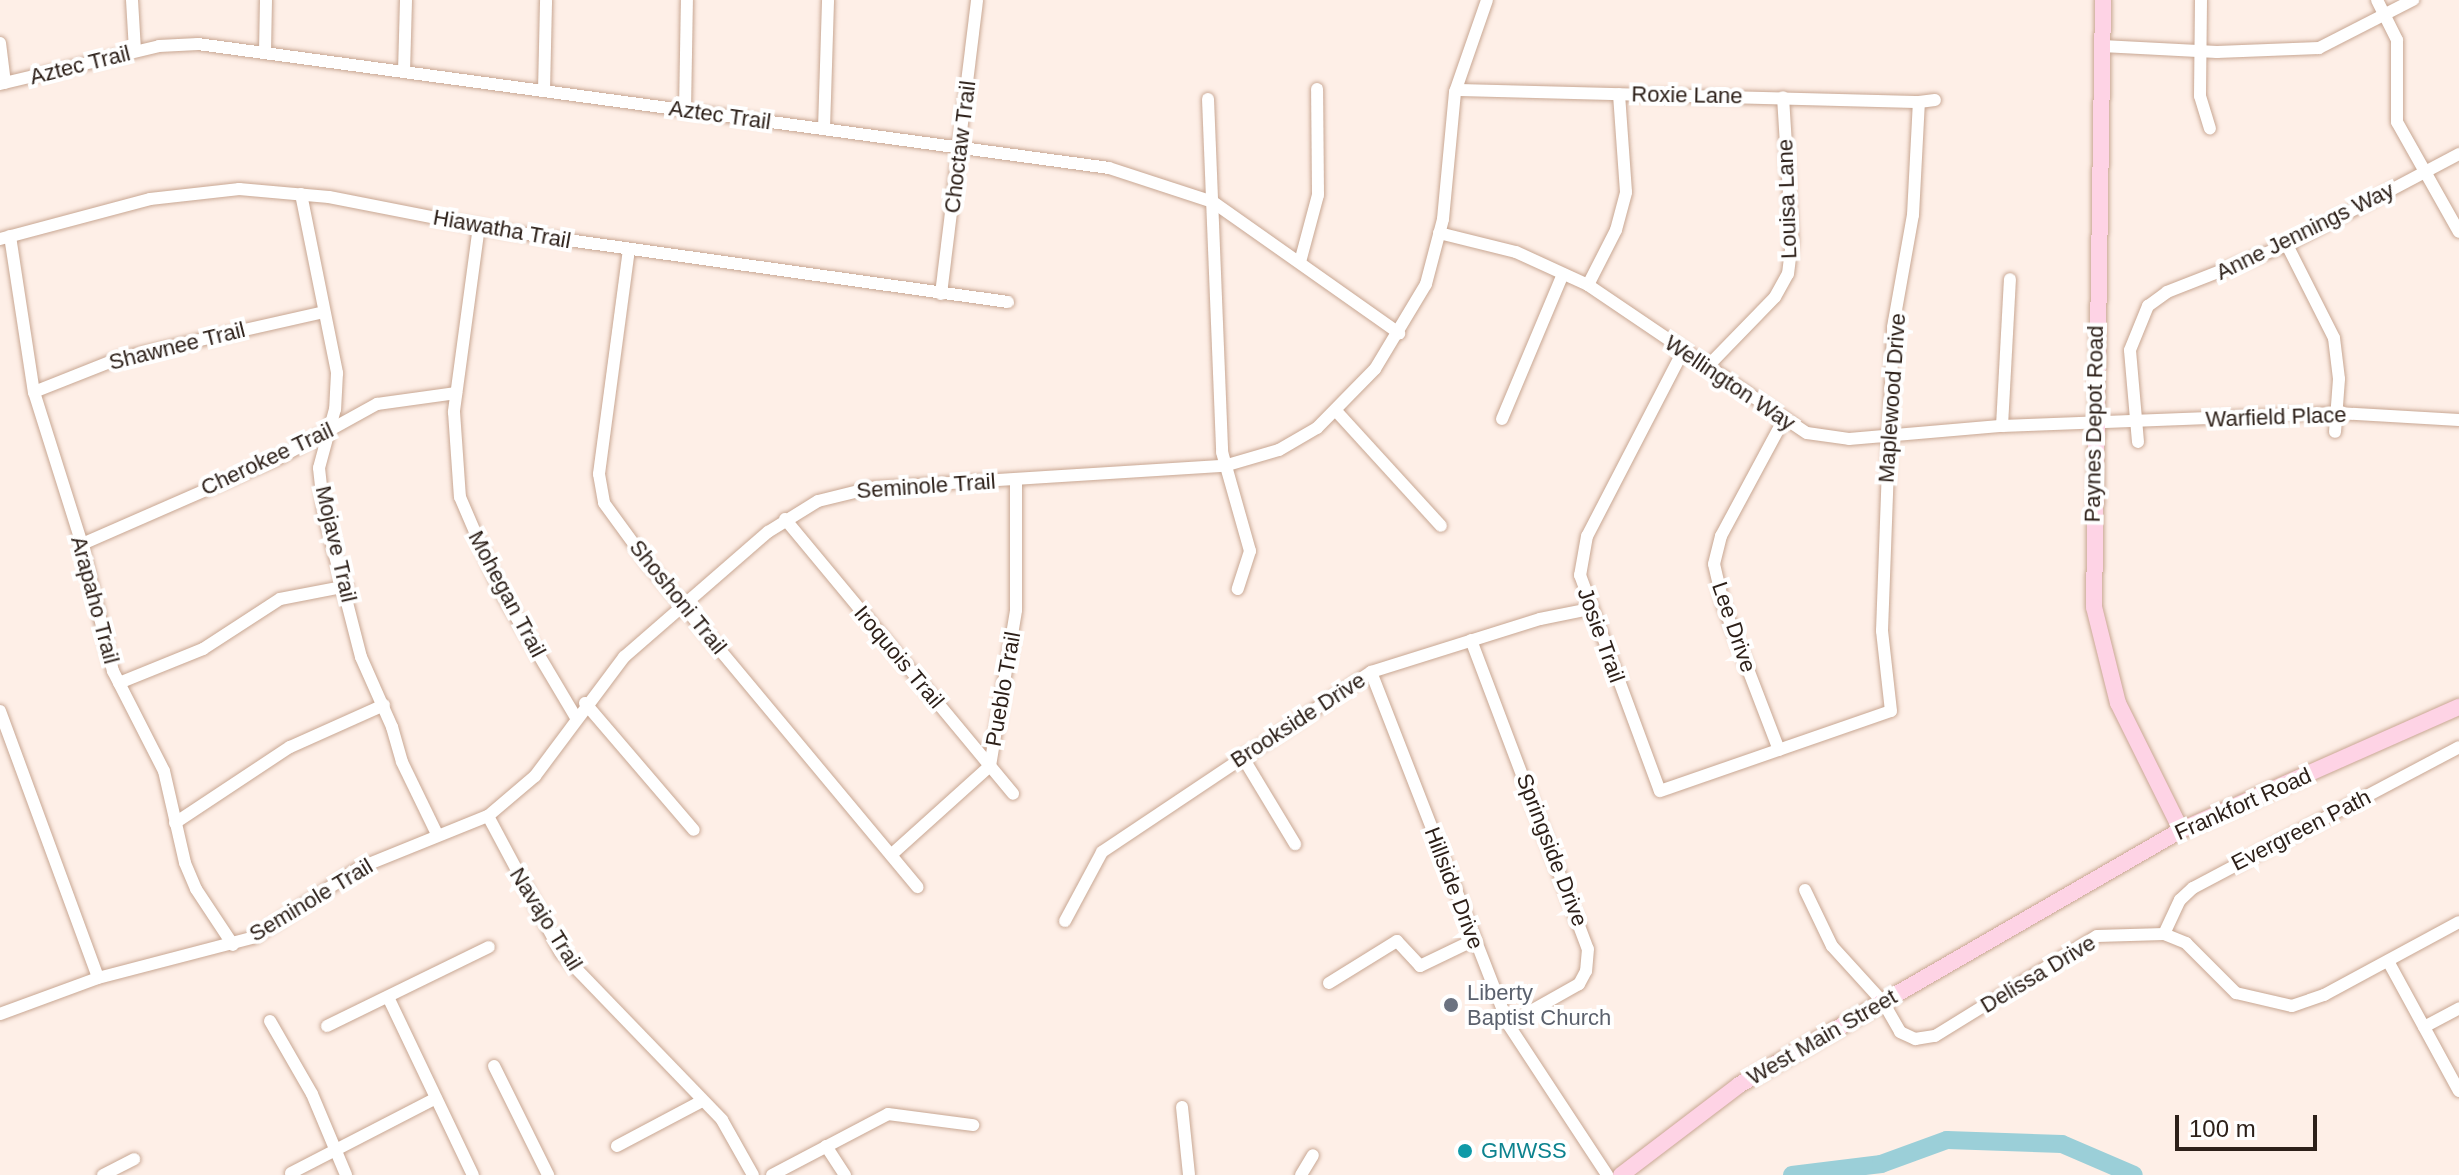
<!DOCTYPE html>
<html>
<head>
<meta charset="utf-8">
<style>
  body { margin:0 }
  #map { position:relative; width:2459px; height:1175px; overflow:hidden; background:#feefe7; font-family:Arial,sans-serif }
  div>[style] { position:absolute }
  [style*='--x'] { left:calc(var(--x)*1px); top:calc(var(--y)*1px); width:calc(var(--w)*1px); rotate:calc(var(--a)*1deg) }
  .river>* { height:18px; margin:-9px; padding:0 9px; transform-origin:9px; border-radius:9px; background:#9bcfd8 }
  .roads { filter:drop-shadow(0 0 2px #c8a793) drop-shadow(0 0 2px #c8a793) }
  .minor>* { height:12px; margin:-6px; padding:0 6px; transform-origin:6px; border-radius:6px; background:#fff }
  .major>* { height:16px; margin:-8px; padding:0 8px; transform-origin:8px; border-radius:8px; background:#fed3e5 }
  .dots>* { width:22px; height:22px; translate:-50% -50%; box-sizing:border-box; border:4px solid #fff; border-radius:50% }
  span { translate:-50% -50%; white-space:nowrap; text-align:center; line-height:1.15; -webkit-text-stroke:8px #fff; paint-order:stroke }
  .street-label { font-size:22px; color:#2d2019 }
  .worship-label { font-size:22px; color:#5b616d }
  .left { translate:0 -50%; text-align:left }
  .culture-label { font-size:22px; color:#0d838f }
  .scale { position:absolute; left:2175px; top:1115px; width:142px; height:36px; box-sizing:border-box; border:4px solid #2d2019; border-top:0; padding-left:10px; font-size:24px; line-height:28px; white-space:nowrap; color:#2d2019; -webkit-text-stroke:6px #fff; paint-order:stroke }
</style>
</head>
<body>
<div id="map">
  <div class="river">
    <i style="--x:1792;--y:1175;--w:90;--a:-7"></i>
    <i style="--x:1881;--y:1164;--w:70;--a:-20"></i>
    <i style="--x:1947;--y:1140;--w:115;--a:2"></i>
    <i style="--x:2062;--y:1144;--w:78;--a:23.3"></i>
  </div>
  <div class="roads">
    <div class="minor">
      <i style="--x:132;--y:0;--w:51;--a:86.6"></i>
      <i style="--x:2201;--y:0;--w:96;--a:90.6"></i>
      <i style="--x:2200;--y:96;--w:34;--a:73"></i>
      <i style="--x:2377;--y:0;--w:45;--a:63.4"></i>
      <i style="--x:2397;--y:40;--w:82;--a:90"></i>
      <i style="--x:2397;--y:122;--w:126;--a:60.6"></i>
      <i style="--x:0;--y:43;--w:40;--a:82.9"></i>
      <i style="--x:2102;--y:46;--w:115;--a:3"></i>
      <i style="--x:2217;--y:52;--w:102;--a:-2.2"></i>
      <i style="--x:2319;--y:48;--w:106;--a:-27.1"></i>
      <i style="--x:265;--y:52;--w:52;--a:-88.9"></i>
      <i style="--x:404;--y:72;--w:72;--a:-88.4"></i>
      <i style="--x:0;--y:84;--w:163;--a:-13.4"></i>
      <i style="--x:159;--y:46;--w:39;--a:-3"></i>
      <i style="--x:198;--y:44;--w:919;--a:7.75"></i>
      <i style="--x:1109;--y:168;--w:109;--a:18.1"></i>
      <i style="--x:1213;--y:202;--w:228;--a:35.2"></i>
      <i style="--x:1456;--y:90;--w:463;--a:1.5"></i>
      <i style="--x:544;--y:91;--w:91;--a:-88.7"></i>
      <i style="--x:1208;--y:99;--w:353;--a:87.7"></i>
      <i style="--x:1222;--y:452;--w:103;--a:74.2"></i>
      <i style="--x:1250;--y:551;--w:40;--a:108"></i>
      <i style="--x:685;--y:111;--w:111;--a:-89"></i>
      <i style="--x:824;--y:129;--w:129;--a:-88.2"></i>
      <i style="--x:301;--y:194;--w:183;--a:78.6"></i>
      <i style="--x:337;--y:373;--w:36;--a:93"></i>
      <i style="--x:335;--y:409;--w:61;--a:105.2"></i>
      <i style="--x:319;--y:468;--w:45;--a:83.7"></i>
      <i style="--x:324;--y:513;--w:149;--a:75.6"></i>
      <i style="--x:361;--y:657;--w:77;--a:66.1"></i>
      <i style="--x:392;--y:727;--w:36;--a:74"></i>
      <i style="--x:402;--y:762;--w:80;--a:64.1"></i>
      <i style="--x:479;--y:226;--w:188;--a:97.7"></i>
      <i style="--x:454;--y:412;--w:85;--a:86"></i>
      <i style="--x:460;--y:497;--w:99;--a:66.8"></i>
      <i style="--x:499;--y:588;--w:149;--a:59.3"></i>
      <i style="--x:1439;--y:233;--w:79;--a:13.9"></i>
      <i style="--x:1516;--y:252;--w:79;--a:24.6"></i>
      <i style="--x:1588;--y:285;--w:264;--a:34.1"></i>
      <i style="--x:1807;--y:433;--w:42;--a:8.1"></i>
      <i style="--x:1849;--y:439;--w:154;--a:-4.9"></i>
      <i style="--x:2002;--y:426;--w:336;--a:-2.2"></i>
      <i style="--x:2338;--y:413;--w:121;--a:3.3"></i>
      <i style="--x:10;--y:236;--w:158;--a:81.3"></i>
      <i style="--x:34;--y:392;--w:159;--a:72.5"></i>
      <i style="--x:82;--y:544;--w:131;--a:76.3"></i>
      <i style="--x:113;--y:671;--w:112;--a:63"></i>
      <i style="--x:164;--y:771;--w:94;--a:77.1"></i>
      <i style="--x:185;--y:863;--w:28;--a:67"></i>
      <i style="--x:196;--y:889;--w:67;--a:56.5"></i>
      <i style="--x:0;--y:239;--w:155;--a:-14.9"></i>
      <i style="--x:150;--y:199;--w:90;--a:-6.4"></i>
      <i style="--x:239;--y:189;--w:90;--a:5.1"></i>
      <i style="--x:329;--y:197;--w:171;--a:11.1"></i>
      <i style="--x:497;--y:230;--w:516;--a:8.02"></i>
      <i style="--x:2287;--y:245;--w:104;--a:63.2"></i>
      <i style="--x:2334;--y:338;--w:41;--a:83"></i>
      <i style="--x:2339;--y:379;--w:53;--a:94.3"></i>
      <i style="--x:629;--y:249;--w:227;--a:97.6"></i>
      <i style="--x:599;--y:474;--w:29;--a:80"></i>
      <i style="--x:604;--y:503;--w:78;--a:53.9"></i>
      <i style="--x:650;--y:566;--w:418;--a:50.2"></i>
      <i style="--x:1300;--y:262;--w:69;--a:-75"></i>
      <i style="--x:1318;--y:195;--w:106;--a:-90.5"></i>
      <i style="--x:1588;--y:285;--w:62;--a:-63"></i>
      <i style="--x:1616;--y:230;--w:39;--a:-75"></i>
      <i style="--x:1626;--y:192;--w:98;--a:-94.1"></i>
      <i style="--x:941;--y:294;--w:296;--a:-83"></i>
      <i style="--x:1682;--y:353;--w:206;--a:117.4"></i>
      <i style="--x:1587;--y:536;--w:40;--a:100"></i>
      <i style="--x:1580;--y:575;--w:230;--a:69.7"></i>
      <i style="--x:1660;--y:791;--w:244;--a:-19.1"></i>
      <i style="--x:1891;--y:711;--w:81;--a:-96.4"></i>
      <i style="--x:1882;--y:631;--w:304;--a:-87.9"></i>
      <i style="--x:1893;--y:327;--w:114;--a:-79.9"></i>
      <i style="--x:1913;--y:215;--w:113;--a:-87"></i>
      <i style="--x:1919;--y:102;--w:16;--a:-7"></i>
      <i style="--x:1708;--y:366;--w:96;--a:-45.8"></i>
      <i style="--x:1775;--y:297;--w:26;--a:-61"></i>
      <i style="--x:1788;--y:274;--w:34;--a:-83"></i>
      <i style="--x:1792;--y:240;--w:143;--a:-93.6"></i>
      <i style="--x:34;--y:392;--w:92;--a:-21.6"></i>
      <i style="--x:120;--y:358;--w:209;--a:-12.7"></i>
      <i style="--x:1337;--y:412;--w:154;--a:47.6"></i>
      <i style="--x:1502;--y:419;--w:157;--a:-67.2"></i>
      <i style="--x:2002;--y:426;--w:147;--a:-86.9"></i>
      <i style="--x:2138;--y:442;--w:92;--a:-95"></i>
      <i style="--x:2130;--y:350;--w:48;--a:-67.8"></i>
      <i style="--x:2148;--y:306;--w:24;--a:-36"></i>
      <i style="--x:2167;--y:292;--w:129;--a:-21.4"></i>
      <i style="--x:2287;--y:245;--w:195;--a:-27.9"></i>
      <i style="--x:785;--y:519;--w:357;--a:50.3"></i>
      <i style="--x:82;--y:544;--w:217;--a:-23.6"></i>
      <i style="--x:281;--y:457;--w:110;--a:-28.9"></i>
      <i style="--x:377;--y:404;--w:80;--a:-7.9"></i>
      <i style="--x:1471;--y:640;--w:330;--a:69.3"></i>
      <i style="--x:1588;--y:949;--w:22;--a:95"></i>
      <i style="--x:1586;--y:971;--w:15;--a:118"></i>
      <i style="--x:1579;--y:984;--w:81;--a:150.6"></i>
      <i style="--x:1371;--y:672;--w:378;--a:68.7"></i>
      <i style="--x:1508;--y:1024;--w:181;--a:56.7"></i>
      <i style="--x:119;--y:683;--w:91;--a:-22"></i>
      <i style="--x:203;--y:649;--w:92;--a:-33"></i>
      <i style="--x:280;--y:599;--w:68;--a:-11"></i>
      <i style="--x:585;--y:703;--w:167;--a:49.4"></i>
      <i style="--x:0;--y:711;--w:284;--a:69.8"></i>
      <i style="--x:1779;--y:750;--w:153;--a:-111"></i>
      <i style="--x:1724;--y:607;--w:44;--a:-103.1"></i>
      <i style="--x:1714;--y:564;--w:29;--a:-76"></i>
      <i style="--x:1721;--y:536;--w:131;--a:-61.7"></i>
      <i style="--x:1242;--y:756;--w:103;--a:58.9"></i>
      <i style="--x:488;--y:816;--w:155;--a:61.9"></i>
      <i style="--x:561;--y:953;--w:232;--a:46"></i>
      <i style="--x:722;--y:1120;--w:63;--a:60.6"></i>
      <i style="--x:175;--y:823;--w:138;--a:-33.5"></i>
      <i style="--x:290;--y:747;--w:103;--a:-24.1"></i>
      <i style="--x:891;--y:855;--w:133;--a:-42"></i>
      <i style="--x:990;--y:766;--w:158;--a:-80.5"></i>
      <i style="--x:1016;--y:610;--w:131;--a:-90"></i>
      <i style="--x:1805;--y:890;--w:62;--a:64.3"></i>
      <i style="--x:1832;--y:946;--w:76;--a:47.7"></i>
      <i style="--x:1883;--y:1002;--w:34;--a:60"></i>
      <i style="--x:1900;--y:1032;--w:17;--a:25"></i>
      <i style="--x:1915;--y:1039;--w:20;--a:-9"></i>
      <i style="--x:1935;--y:1036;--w:190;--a:-31.7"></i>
      <i style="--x:2097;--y:936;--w:67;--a:-1.7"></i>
      <i style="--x:2164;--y:934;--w:24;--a:22"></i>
      <i style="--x:2186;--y:943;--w:71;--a:45"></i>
      <i style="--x:2236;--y:993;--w:57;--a:13.1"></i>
      <i style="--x:2292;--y:1006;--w:34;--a:-19"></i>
      <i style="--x:2324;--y:995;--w:153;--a:-28.4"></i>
      <i style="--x:1065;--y:921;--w:78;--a:-61.8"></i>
      <i style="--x:1102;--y:852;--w:324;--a:-33.8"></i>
      <i style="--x:1371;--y:672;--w:177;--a:-17.4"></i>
      <i style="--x:1540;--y:619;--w:50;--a:-11.5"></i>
      <i style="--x:2164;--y:934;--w:38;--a:-65"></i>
      <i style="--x:2180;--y:900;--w:18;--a:-43"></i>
      <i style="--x:2193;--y:888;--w:301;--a:-27.9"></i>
      <i style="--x:2388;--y:961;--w:148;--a:61.4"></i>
      <i style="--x:1329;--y:983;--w:80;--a:-31.7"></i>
      <i style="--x:1397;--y:941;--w:34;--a:47"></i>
      <i style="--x:1420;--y:966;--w:60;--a:-25.7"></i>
      <i style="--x:388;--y:997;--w:197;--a:64.5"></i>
      <i style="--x:0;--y:1014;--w:104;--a:-20.2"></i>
      <i style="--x:98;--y:978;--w:162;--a:-14.6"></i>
      <i style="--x:255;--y:937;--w:125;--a:-33.6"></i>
      <i style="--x:359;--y:868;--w:139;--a:-22"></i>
      <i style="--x:488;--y:816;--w:62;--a:-40.4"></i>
      <i style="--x:535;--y:776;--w:149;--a:-53.2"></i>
      <i style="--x:624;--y:657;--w:191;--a:-41"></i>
      <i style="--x:768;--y:532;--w:59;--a:-31.8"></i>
      <i style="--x:818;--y:501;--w:55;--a:-13.8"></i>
      <i style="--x:871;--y:488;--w:354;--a:-3.6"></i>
      <i style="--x:1224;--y:466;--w:57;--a:-16.2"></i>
      <i style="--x:1279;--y:450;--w:44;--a:-30.1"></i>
      <i style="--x:1317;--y:428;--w:83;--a:-45.5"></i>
      <i style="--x:1375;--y:369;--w:99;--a:-59"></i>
      <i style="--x:1426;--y:284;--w:67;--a:-75.3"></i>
      <i style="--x:1443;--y:219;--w:128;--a:-84.6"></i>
      <i style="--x:1455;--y:92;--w:97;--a:-70.8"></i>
      <i style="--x:270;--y:1021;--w:84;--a:60.1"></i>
      <i style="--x:312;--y:1094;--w:88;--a:67.2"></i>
      <i style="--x:327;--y:1026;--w:180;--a:-26"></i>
      <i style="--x:2424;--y:1027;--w:40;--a:-28"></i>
      <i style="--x:494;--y:1066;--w:122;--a:63.6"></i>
      <i style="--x:1182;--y:1107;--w:68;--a:84.1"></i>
      <i style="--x:617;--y:1146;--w:96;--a:-27.9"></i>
      <i style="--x:826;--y:1146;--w:35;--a:57"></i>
      <i style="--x:291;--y:1173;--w:163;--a:-27.3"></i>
      <i style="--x:103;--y:1175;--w:35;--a:-27"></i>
      <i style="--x:772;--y:1175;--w:131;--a:-27.7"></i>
      <i style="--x:888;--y:1114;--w:86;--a:7.4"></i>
      <i style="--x:1301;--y:1175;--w:23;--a:-59"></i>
    </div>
    <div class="major">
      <i style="--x:2103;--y:0;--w:607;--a:90.85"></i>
      <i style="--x:2094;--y:607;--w:99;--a:76"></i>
      <i style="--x:2118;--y:703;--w:142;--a:63.6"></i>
      <i style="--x:1621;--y:1175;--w:148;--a:-37.3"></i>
      <i style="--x:1739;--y:1085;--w:510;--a:-29.98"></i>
      <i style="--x:2181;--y:830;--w:304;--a:-23.9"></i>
    </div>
  </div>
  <div class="dots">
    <i style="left:1451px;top:1005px;background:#6b7280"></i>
    <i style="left:1465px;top:1151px;background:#0f9aa8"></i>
  </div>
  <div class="street-label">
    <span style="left:80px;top:65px;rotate:-14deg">Aztec Trail</span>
    <span style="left:1687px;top:95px;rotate:1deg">Roxie Lane</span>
    <span style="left:720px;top:115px;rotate:8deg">Aztec Trail</span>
    <span style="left:960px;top:147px;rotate:-83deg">Choctaw Trail</span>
    <span style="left:1787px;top:199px;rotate:-92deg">Louisa Lane</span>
    <span style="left:502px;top:229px;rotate:10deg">Hiawatha Trail</span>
    <span style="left:2305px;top:231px;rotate:-26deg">Anne Jennings Way</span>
    <span style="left:177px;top:346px;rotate:-14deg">Shawnee Trail</span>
    <span style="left:1730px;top:383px;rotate:34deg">Wellington Way</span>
    <span style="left:1892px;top:398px;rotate:-86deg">Maplewood Drive</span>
    <span style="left:2276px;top:417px;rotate:-2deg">Warfield Place</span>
    <span style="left:2094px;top:424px;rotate:-89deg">Paynes Depot Road</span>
    <span style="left:267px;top:459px;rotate:-25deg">Cherokee Trail</span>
    <span style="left:926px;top:486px;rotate:-4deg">Seminole Trail</span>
    <span style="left:336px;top:544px;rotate:77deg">Mojave Trail</span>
    <span style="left:507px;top:594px;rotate:62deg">Mohegan Trail</span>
    <span style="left:678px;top:597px;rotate:51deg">Shoshoni Trail</span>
    <span style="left:95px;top:600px;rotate:75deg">Arapaho Trail</span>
    <span style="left:1734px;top:627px;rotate:71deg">Lee Drive</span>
    <span style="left:1601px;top:635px;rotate:70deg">Josie Trail</span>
    <span style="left:899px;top:657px;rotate:50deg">Iroquois Trail</span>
    <span style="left:1003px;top:689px;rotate:-80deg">Pueblo Trail</span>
    <span style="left:1298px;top:720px;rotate:-33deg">Brookside Drive</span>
    <span style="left:2243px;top:804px;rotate:-24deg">Frankfort Road</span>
    <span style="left:2301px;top:830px;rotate:-27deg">Evergreen Path</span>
    <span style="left:1552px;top:850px;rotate:69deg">Springside Drive</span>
    <span style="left:1454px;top:888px;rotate:69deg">Hillside Drive</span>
    <span style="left:311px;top:900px;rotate:-31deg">Seminole Trail</span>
    <span style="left:546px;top:919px;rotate:58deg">Navajo Trail</span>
    <span style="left:2038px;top:974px;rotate:-31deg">Delissa Drive</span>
    <span style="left:1822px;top:1037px;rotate:-30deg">West Main Street</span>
  </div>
  <div class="worship-label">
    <span class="left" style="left:1467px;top:1005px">Liberty<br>Baptist Church</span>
  </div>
  <div class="culture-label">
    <span class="left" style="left:1481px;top:1151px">GMWSS</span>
  </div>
  <div class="scale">100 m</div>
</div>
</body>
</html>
